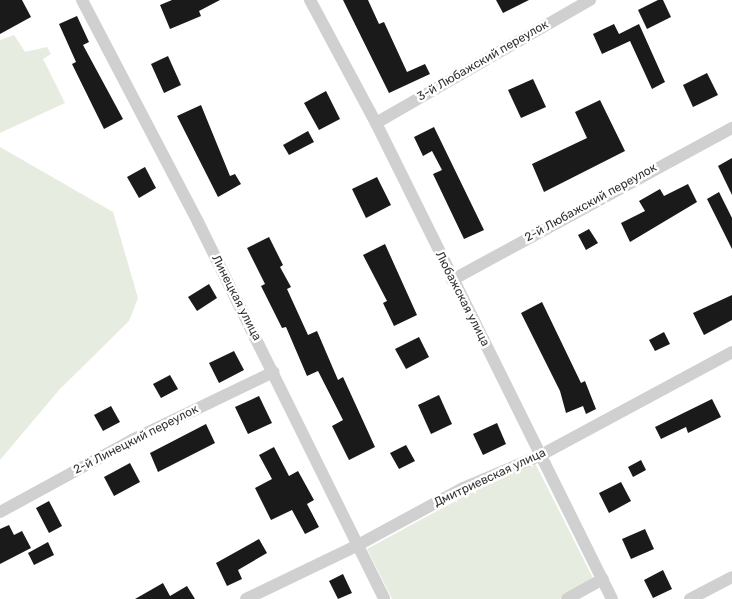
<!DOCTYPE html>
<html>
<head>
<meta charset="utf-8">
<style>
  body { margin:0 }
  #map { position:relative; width:732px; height:599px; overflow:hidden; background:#fff; font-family:Rubik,sans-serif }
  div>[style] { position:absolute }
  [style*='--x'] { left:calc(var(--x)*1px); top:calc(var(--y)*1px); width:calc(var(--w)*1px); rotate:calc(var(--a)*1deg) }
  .green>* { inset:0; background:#e6ecdf }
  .building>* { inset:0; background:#1a1a1a }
  .minor>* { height:12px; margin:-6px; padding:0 6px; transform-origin:6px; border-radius:6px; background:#d0d0d0 }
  span { translate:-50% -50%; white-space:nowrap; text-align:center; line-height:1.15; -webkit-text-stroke:5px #fff; paint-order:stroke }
  .street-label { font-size:12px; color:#333 }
</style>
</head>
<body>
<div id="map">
  <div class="green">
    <i style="clip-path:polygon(14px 35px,25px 52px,47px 47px,51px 54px,43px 59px,65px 103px,0 133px,0 40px)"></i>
    <i style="clip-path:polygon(0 147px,113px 212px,138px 298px,129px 321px,59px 390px,0 460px)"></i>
    <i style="clip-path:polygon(535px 463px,593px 578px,559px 599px,392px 599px,367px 549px,470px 493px)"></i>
  </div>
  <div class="building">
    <i style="clip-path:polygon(0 0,22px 0,31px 17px,0 34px)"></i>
    <i style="clip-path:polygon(172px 0,220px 0,199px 11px,201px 16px,170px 29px,160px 5px)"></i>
    <i style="clip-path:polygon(343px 0,368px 0,379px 24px,384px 22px,407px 72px,425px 64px,430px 74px,389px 93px)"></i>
    <i style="clip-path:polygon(496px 0,529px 0,503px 13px)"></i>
    <i style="clip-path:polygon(658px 0,663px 0,671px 17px,647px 29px,638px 10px)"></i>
    <i style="clip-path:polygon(77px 16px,89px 42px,83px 45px,123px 119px,104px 129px,72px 64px,76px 62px,59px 24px)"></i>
    <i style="clip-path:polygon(614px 24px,619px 34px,639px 24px,665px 82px,652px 89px,630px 41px,602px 54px,593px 34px)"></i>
    <i style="clip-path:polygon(168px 56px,181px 85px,164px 93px,151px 64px)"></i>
    <i style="clip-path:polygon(707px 73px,718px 95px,693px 107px,683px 85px)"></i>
    <i style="clip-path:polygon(533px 79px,546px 107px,521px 118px,508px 90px)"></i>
    <i style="clip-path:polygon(326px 91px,340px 119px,319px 130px,304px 103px)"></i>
    <i style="clip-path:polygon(600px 100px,625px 151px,544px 192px,532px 164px,587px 138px,575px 112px)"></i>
    <i style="clip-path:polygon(201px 105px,230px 176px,235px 174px,241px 184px,218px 197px,177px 116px)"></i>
    <i style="clip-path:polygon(434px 127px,484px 230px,464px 239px,433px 174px,442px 170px,432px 151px,423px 156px,414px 137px)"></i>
    <i style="clip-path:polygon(308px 131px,314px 142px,289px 155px,283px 145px)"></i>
    <i style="clip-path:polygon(732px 158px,732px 195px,718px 166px)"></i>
    <i style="clip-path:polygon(145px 167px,156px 188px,139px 198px,127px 177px)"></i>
    <i style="clip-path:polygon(377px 177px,391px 205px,366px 218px,352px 189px)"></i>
    <i style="clip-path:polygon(688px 184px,697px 202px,630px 242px,621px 223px,645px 211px,639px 201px,660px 189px,664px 196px)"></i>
    <i style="clip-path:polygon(719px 192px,732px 218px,732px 249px,707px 199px)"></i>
    <i style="clip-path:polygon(589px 229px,598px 243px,586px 250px,578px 235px)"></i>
    <i style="clip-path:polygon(269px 237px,283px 265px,280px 267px,291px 287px,287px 289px,308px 335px,317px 331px,338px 380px,343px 377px,375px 447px,349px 460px,332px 426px,343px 420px,318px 371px,307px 376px,286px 327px,282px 328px,261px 286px,265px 284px,247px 248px)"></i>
    <i style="clip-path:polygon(385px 244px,417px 315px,394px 326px,383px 303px,387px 301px,363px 255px)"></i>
    <i style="clip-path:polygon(209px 284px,217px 298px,197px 311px,188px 297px)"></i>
    <i style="clip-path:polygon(732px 295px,732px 320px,704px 335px,693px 313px)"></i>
    <i style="clip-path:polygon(542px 302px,581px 383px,585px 381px,596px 409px,586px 414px,583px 406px,566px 413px,560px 391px,521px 313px)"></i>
    <i style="clip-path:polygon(664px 332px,670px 344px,655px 351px,649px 340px)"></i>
    <i style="clip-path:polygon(419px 337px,429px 357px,406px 369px,395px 349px)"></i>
    <i style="clip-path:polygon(234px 351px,244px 370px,219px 383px,209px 363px)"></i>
    <i style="clip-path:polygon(170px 375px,178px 389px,161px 398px,153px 384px)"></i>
    <i style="clip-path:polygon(439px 395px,452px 424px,431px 434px,418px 405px)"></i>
    <i style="clip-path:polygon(259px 396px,272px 423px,248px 434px,235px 407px)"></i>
    <i style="clip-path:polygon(712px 399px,721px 417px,688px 433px,686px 427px,661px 439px,655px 427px)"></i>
    <i style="clip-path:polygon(111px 406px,120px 422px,103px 431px,94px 415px)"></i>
    <i style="clip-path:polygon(497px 423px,506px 444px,483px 455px,473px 434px)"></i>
    <i style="clip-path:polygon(206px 424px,215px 443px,158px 472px,150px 453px)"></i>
    <i style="clip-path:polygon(406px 445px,415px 461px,399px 469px,390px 453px)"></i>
    <i style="clip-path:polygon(274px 447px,289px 476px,298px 471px,314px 500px,307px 504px,319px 527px,305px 534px,292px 510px,271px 520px,255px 488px,272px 479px,259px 455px)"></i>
    <i style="clip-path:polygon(641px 460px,646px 470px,633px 477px,628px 467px)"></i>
    <i style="clip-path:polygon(130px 463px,140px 482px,114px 496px,104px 477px)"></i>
    <i style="clip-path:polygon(621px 482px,631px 501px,609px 513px,599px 493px)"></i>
    <i style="clip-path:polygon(49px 501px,62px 526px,49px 533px,36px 508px)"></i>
    <i style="clip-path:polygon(9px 525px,14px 535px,22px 531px,31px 548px,0 564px,0 529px)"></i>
    <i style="clip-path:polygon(645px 529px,654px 549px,631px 559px,622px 539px)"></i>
    <i style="clip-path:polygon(259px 539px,267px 553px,238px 570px,242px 579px,227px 586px,216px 563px)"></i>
    <i style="clip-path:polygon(48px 542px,54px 555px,34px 565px,28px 553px)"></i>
    <i style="clip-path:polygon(663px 570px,672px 589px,653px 598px,644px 580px)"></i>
    <i style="clip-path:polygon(343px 574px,352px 593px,338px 599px,329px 581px)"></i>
    <i style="clip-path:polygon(163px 583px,170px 596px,187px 586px,195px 599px,135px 599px)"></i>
  </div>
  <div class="minor">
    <i style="--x:82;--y:0;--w:250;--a:62.4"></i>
    <i style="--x:198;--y:222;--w:420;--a:63.7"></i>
    <i style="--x:310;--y:0;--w:140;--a:61.8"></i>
    <i style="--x:376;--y:123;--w:531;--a:63.63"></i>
    <i style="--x:376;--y:123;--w:247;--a:-29.9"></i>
    <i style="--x:452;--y:280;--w:319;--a:-28.5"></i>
    <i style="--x:0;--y:512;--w:150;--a:-28.6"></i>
    <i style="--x:132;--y:440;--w:157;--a:-25.7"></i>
    <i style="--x:246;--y:599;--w:124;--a:-25.7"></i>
    <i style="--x:358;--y:545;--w:119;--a:-28.5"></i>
    <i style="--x:463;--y:488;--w:85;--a:-22.9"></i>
    <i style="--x:541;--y:455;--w:217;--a:-28.3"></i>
    <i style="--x:567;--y:599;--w:41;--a:-29.1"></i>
    <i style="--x:690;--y:599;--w:47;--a:-27.6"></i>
  </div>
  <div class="street-label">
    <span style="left:483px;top:61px;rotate:-30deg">3-й Любажский переулок</span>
    <span style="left:591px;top:203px;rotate:-29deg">2-й Любажский переулок</span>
    <span style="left:236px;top:298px;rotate:63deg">Линецкая улица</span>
    <span style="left:462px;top:299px;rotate:63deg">Любажская улица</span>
    <span style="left:136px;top:440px;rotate:-27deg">2-й Линецкий переулок</span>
    <span style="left:490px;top:478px;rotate:-25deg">Дмитриевская улица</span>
  </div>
</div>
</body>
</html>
